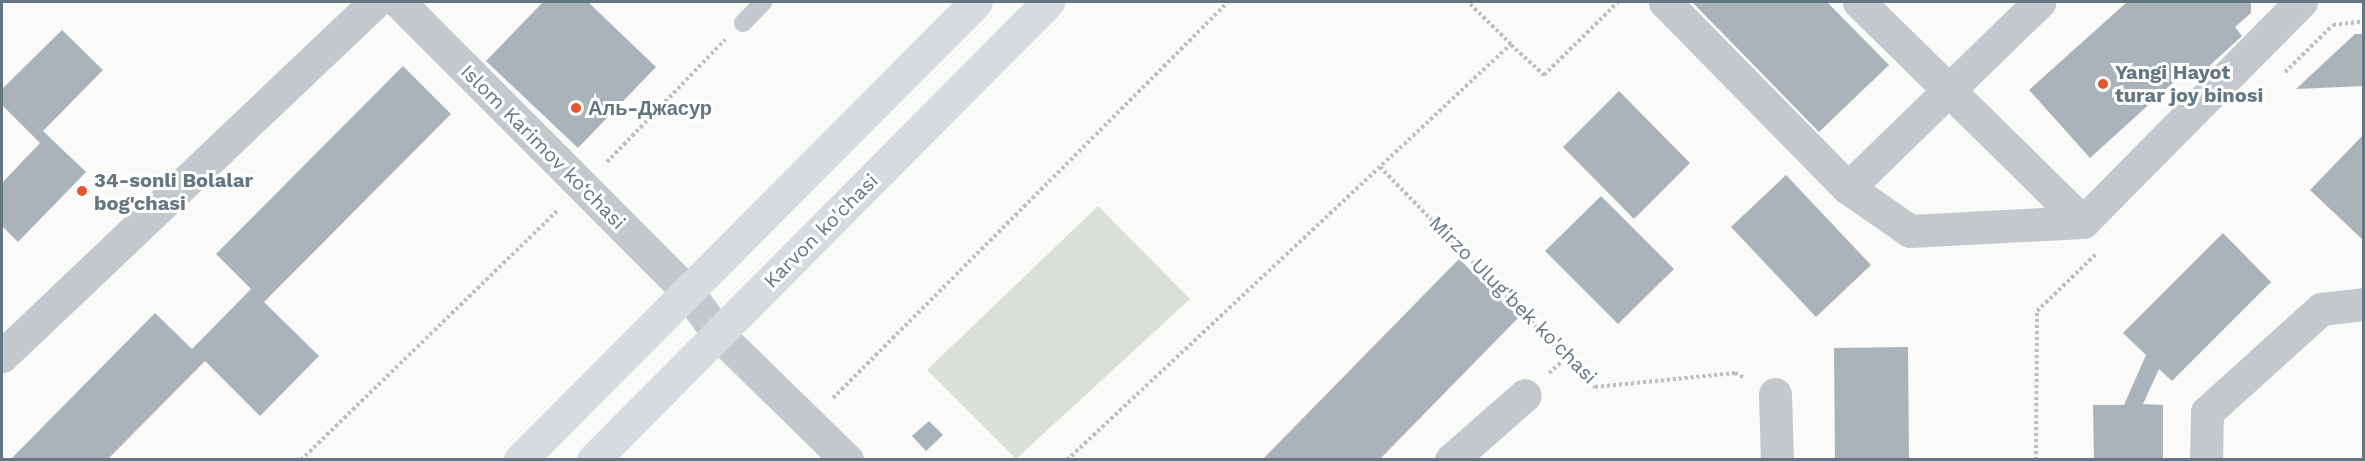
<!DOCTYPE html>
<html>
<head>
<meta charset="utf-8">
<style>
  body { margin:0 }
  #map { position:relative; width:2365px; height:461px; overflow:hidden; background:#fafaf8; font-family:"Work Sans",sans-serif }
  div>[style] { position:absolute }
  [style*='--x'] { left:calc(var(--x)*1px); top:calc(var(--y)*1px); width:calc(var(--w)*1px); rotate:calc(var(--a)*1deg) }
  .green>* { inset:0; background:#dadfd7 }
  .building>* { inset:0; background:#aab3b9 }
  .path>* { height:4px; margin-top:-2px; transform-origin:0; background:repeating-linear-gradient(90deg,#bbbfc2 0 3px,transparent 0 6px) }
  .lane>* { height:18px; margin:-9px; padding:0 9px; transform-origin:9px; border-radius:9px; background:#c3c8cc }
  .street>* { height:33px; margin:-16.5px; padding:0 16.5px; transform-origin:16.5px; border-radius:16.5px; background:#c3c8cc }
  .secondary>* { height:33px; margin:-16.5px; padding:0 16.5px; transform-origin:16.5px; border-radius:16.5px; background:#d6dbdf }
  .dots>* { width:16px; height:16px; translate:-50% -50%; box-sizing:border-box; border:3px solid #fff; border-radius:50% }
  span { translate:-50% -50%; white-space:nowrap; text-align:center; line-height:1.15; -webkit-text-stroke:6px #fff; paint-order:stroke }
  .poi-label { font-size:20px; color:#657683; font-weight:700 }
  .left { translate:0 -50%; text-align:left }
  .street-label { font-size:20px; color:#657683 }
  .frame { position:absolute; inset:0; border:3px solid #657683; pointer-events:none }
</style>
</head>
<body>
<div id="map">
  <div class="green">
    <i style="clip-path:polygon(1098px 206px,1190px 299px,1016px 459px,927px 370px)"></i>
  </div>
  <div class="building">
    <i style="clip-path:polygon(543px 2px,588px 2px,656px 67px,578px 148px,486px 61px)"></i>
    <i style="clip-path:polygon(1692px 2px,1827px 2px,1889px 65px,1819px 132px)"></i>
    <i style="clip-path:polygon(2127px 2px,2251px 2px,2251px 13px,2235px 27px,2242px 36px,2195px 79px,2187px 70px,2090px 158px,2029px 90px)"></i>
    <i style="clip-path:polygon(62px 30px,103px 70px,43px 131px,86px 172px,18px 242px,2px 226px,2px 183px,40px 143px,2px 105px,2px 89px)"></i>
    <i style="clip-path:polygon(2355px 34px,2364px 34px,2364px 86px,2296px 89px)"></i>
    <i style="clip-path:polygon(403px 66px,451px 114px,264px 302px,319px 356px,260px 416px,205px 361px,107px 460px,10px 460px,155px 313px,192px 349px,251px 289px,216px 254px)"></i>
    <i style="clip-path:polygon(1619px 91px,1690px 163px,1634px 219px,1563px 147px)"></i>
    <i style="clip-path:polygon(2364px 134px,2364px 241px,2310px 190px)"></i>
    <i style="clip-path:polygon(1786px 175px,1871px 265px,1816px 317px,1731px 227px)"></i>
    <i style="clip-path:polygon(1601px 196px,1674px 269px,1618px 324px,1545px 251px)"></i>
    <i style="clip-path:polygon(2223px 233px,2271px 282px,2172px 381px,2159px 369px,2143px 404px,2163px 405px,2163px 460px,2094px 460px,2093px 405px,2124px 405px,2146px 355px,2123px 333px)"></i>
    <i style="clip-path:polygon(1459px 259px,1519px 317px,1379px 460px,1262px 460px)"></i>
    <i style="clip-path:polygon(1908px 347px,1909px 460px,1835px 460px,1834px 348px)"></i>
    <i style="clip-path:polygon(929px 421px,943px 435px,926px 451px,912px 436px)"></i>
  </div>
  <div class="path">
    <i style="--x:1511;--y:45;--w:45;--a:42.3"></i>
    <i style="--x:1544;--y:75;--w:104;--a:-44.6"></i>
    <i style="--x:2285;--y:72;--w:67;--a:-44.4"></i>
    <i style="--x:2333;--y:25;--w:31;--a:-7"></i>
    <i style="--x:607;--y:162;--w:170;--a:-46"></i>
    <i style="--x:1380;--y:167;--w:308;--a:45.7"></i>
    <i style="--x:1595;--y:387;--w:141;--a:-5.7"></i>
    <i style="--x:1735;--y:373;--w:11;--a:27"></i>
    <i style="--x:1549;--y:373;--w:23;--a:-41"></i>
    <i style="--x:833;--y:398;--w:559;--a:-45.07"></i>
    <i style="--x:301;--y:460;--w:360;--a:-44.2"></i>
    <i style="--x:1067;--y:460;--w:608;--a:-43.14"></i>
    <i style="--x:1511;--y:44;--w:60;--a:-135.7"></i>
    <i style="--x:2036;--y:460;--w:149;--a:-89.6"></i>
    <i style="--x:2037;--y:311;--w:82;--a:-44"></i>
  </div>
  <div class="lane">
    <i style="--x:743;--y:23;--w:29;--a:-46"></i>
  </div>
  <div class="street">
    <i style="--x:399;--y:2;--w:409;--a:45.1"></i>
    <i style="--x:688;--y:292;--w:53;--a:54.2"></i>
    <i style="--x:719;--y:335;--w:179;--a:44.3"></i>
    <i style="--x:1665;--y:2;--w:261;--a:45.5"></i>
    <i style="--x:1848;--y:188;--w:267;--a:-44.2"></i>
    <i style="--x:1859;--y:2;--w:314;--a:44.5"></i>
    <i style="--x:1848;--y:188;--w:75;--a:34.7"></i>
    <i style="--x:1910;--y:231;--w:173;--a:-3"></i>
    <i style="--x:2083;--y:222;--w:310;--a:-45.3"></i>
    <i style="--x:2;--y:356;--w:514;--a:-43.5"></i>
    <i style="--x:1775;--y:394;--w:66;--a:88.3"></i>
    <i style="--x:1451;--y:460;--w:98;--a:-41.3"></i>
    <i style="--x:2206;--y:460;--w:48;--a:-88.8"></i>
    <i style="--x:2207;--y:412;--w:154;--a:-42.1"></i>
    <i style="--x:2321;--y:309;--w:43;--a:-6.6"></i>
  </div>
  <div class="secondary">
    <i style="--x:520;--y:460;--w:646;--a:-45.13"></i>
    <i style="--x:593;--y:460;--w:646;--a:-45.19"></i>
  </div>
  <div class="dots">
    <i style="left:2103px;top:84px;background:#e4572e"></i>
    <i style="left:576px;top:108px;background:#e4572e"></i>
    <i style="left:82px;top:191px;background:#e4572e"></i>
  </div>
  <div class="poi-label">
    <span class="left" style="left:2115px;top:84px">Yangi Hayot<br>turar joy binosi</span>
    <span class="left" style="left:588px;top:108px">Аль-Джасур</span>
    <span class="left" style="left:94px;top:192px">34-sonli Bolalar<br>bog'chasi</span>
  </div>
  <div class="street-label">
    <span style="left:543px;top:147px;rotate:45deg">Islom Karimov ko‘chasi</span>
    <span style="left:821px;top:231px;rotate:-45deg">Karvon ko'chasi</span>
    <span style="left:1513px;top:300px;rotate:45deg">Mirzo Ulug'bek ko'chasi</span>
  </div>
  <div class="frame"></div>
</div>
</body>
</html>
